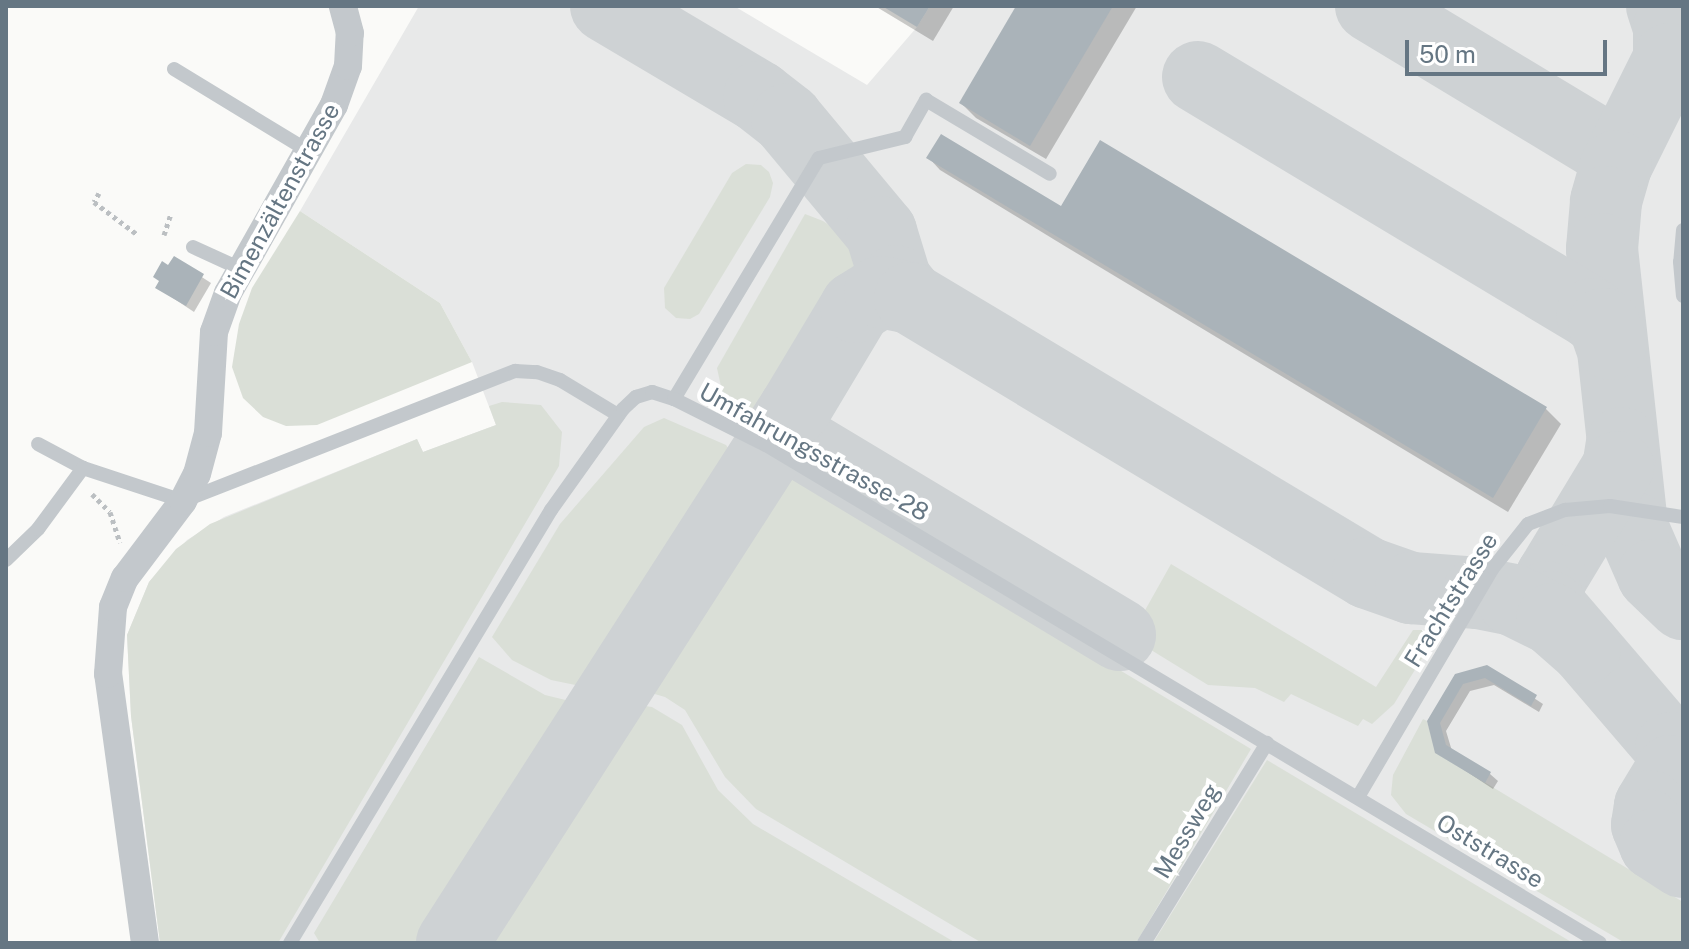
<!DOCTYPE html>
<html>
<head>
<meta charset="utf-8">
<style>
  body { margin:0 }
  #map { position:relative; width:1689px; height:949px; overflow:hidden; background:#fafaf8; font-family:"Public Sans",sans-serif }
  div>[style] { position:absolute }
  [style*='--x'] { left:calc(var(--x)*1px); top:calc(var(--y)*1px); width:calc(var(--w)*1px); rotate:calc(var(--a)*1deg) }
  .built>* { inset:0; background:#e8e9e9 }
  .green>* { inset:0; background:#dadfd7 }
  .shadow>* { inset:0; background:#0003 }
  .taxiway>* { height:72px; margin:-36px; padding:0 36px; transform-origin:36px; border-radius:36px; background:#ced2d4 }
  .building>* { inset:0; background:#aab3b9 }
  .path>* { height:5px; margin-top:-2.5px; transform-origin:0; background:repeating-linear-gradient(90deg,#bbbfc2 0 4px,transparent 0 8px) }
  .service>* { height:14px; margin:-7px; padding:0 7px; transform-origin:7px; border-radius:7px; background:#c3c8cc }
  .minor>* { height:28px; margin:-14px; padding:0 14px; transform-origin:14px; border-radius:14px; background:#c3c8cc }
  span { translate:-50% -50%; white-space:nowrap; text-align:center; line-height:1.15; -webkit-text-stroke:8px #fff; paint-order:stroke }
  .street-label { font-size:24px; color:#657683 }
  .frame { position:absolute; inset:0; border:8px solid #657683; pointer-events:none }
  .scale { position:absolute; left:1405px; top:40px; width:202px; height:36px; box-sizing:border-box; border:4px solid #657683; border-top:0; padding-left:10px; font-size:24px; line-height:28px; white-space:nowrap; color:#657683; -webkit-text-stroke:6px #fff; paint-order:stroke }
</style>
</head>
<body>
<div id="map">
  <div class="built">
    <i style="clip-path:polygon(419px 6px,734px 6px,867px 85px,917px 27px,930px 6px,1683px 6px,1683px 943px,160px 943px,131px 716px,127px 635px,149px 582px,187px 540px,224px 517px,417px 439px,423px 452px,496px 425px,472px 362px,440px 303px,300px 211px)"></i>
  </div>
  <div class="green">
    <i style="clip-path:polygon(746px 164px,761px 165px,769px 172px,773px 183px,770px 197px,699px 314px,690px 319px,676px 318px,665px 308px,664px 288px,732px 173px)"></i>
    <i style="clip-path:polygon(300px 211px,440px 303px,472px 362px,317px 425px,286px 426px,263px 417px,243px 398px,232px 367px,239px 324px,252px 288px)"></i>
    <i style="clip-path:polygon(805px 214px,823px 221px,871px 253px,769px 421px,722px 391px,717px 368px)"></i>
    <i style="clip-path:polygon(502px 402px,541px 405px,562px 432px,559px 466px,278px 943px,160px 943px,131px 716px,127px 635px,149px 582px,176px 549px,210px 524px,417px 439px,423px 452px,496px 425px,489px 406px)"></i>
    <i style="clip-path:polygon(664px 418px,726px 445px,735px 458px,733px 476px,595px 689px,551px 680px,512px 660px,492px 637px,560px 524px,644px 427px)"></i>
    <i style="clip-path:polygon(777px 478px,805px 481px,1251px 749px,1136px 943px,982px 943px,756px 809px,725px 777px,685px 710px,665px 697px,634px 688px,764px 486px)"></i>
    <i style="clip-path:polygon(1171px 564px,1376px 687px,1413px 630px,1427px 630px,1432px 642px,1394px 704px,1372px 724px,1363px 719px,1358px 726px,1291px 694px,1284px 702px,1255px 688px,1208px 685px,1130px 637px)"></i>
    <i style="clip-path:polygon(479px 657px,545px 695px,586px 705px,432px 943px,320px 943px,314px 933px)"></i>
    <i style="clip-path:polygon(624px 703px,652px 707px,682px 725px,718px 790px,753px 824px,956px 943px,470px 943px)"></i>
    <i style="clip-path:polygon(1423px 719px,1427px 721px,1436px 753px,1683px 902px,1683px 943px,1625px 943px,1406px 814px,1391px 795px,1393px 775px)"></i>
    <i style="clip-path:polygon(1267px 760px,1573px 943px,1153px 943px)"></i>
  </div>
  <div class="shadow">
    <i style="clip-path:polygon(875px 6px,954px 6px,933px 41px)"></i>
    <i style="clip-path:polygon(1019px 6px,1137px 6px,1046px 159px,976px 118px,961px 103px)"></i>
    <i style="clip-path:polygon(929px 158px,1546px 409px,1561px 424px,1508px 512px,1063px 245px,940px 170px)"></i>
    <i style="clip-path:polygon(174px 259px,211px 283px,194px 312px,158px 288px)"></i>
    <i style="clip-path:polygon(1487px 667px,1543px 704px,1539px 712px,1494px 685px,1470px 691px,1446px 731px,1452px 751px,1490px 774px,1498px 781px,1493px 789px,1437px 752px,1429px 721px,1456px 675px)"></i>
  </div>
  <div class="taxiway">
    <i style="--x:606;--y:6;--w:178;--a:30.7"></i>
    <i style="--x:759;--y:97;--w:36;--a:38"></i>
    <i style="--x:787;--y:119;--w:147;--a:50.2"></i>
    <i style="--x:881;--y:232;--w:51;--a:73"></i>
    <i style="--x:896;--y:281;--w:22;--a:51"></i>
    <i style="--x:1371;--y:6;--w:291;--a:31.1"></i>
    <i style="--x:1662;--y:6;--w:22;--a:72"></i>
    <i style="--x:1669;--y:27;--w:32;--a:90"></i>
    <i style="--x:1669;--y:59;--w:119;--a:116.4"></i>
    <i style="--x:1616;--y:166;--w:37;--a:106"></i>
    <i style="--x:1606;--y:202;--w:47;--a:94.9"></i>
    <i style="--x:1602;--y:249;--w:280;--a:83.8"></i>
    <i style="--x:1632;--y:527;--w:52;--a:66.4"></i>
    <i style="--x:1653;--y:575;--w:42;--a:44"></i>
    <i style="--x:1198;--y:77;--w:460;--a:31"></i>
    <i style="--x:1592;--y:314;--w:16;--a:40"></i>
    <i style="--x:1604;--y:324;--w:21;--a:71"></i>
    <i style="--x:795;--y:409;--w:18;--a:99"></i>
    <i style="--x:792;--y:427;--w:20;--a:60"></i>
    <i style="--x:802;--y:444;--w:371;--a:31"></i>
    <i style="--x:1622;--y:443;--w:24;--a:99"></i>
    <i style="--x:1618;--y:467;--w:130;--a:121.1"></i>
    <i style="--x:1551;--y:578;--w:19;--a:102"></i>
    <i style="--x:1547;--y:597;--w:10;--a:73"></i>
    <i style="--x:1550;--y:607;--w:186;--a:49.4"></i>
    <i style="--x:1671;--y:748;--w:23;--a:90"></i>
    <i style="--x:1671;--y:771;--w:41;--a:121"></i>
    <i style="--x:1650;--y:806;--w:19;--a:99"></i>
    <i style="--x:1647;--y:825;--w:21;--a:67"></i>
    <i style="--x:1655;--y:844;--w:33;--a:33"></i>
    <i style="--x:452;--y:943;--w:635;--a:-57.29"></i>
    <i style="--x:795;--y:409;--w:119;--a:-59.1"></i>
    <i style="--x:856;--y:307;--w:28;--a:-32"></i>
    <i style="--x:880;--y:292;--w:31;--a:11"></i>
    <i style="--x:910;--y:298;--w:534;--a:30.98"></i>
    <i style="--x:1368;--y:573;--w:46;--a:19.2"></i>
    <i style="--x:1411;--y:588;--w:67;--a:4.3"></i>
    <i style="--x:1478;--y:593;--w:36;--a:11"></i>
    <i style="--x:1513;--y:600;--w:43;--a:26"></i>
    <i style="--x:1552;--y:619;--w:44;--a:41.3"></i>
  </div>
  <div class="building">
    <i style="clip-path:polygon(882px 6px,930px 6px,917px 27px)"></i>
    <i style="clip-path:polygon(1016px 6px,1113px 6px,1030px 146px,959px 103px)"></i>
    <i style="clip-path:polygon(941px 134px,1061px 206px,1100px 140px,1547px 407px,1493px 498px,926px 158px)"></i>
    <i style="clip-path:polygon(174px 256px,204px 274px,186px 306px,155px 288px,159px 281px,153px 277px,162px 261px,168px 265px)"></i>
    <i style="clip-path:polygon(1487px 665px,1537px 695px,1531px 706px,1485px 678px,1463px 684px,1440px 723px,1446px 745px,1491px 772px,1485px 783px,1435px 753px,1427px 721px,1455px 674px)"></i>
  </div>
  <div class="path">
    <i style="--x:99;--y:193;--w:10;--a:119"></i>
    <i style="--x:94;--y:202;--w:55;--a:36.9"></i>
    <i style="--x:164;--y:235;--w:22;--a:-72"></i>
    <i style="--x:92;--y:494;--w:25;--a:45"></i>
    <i style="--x:110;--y:512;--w:32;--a:72"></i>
  </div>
  <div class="service">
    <i style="--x:174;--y:69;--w:159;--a:31.4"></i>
    <i style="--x:1683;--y:230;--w:32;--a:95"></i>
    <i style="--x:1680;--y:262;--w:34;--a:85"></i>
    <i style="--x:193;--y:247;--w:53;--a:24.6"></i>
    <i style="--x:674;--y:399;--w:281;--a:-59"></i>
    <i style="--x:819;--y:158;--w:89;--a:-13.7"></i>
    <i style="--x:905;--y:137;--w:43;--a:-60.4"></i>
    <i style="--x:926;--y:100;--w:144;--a:30.8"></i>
    <i style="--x:38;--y:444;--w:51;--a:28.1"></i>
    <i style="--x:83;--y:468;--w:105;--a:18.3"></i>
    <i style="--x:183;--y:501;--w:357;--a:-21.4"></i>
    <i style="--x:515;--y:371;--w:22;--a:3"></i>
    <i style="--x:537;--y:372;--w:24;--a:19"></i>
    <i style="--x:560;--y:380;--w:68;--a:31.1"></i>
    <i style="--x:6;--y:560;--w:45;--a:-44.1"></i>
    <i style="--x:38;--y:529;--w:76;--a:-53.6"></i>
    <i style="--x:1358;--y:797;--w:266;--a:-59.5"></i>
    <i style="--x:1493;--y:568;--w:56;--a:-51.5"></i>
    <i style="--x:1528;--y:524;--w:40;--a:-21"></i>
    <i style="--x:1565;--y:510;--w:45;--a:-5.1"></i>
    <i style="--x:1610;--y:506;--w:74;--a:8.6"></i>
    <i style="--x:290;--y:943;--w:506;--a:-58.92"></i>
    <i style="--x:551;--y:510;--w:124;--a:-54.5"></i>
    <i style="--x:623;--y:409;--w:18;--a:-43"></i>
    <i style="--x:636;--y:397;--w:17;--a:-17"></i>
    <i style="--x:652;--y:392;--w:23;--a:18"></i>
    <i style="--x:674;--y:399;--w:103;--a:26.6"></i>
    <i style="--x:766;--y:445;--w:971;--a:30.84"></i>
    <i style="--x:1144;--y:943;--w:235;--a:-58.4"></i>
  </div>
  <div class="minor">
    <i style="--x:145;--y:943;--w:272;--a:-97.8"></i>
    <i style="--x:108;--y:674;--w:67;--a:-85.7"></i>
    <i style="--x:113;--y:607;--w:31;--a:-68"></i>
    <i style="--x:125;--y:578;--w:96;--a:-53"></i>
    <i style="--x:183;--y:501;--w:30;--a:-63"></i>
    <i style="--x:197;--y:474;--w:42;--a:-75"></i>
    <i style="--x:208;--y:433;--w:101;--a:-86.6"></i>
    <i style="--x:214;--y:332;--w:41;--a:-70.3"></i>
    <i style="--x:228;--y:293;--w:216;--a:-60.6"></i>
    <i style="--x:334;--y:105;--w:41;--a:-70.3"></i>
    <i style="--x:348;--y:66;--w:33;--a:-87"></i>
    <i style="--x:350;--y:33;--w:28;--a:-105"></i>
  </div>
  <div class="street-label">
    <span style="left:280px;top:201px;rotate:-61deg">Bimenzältenstrasse</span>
    <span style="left:814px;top:452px;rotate:29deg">Umfahrungsstrasse-28</span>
    <span style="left:1451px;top:600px;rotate:-58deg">Frachtstrasse</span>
    <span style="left:1187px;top:831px;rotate:-59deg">Messweg</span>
    <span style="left:1490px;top:851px;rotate:31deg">Oststrasse</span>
  </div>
  <div class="frame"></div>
  <div class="scale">50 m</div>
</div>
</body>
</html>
